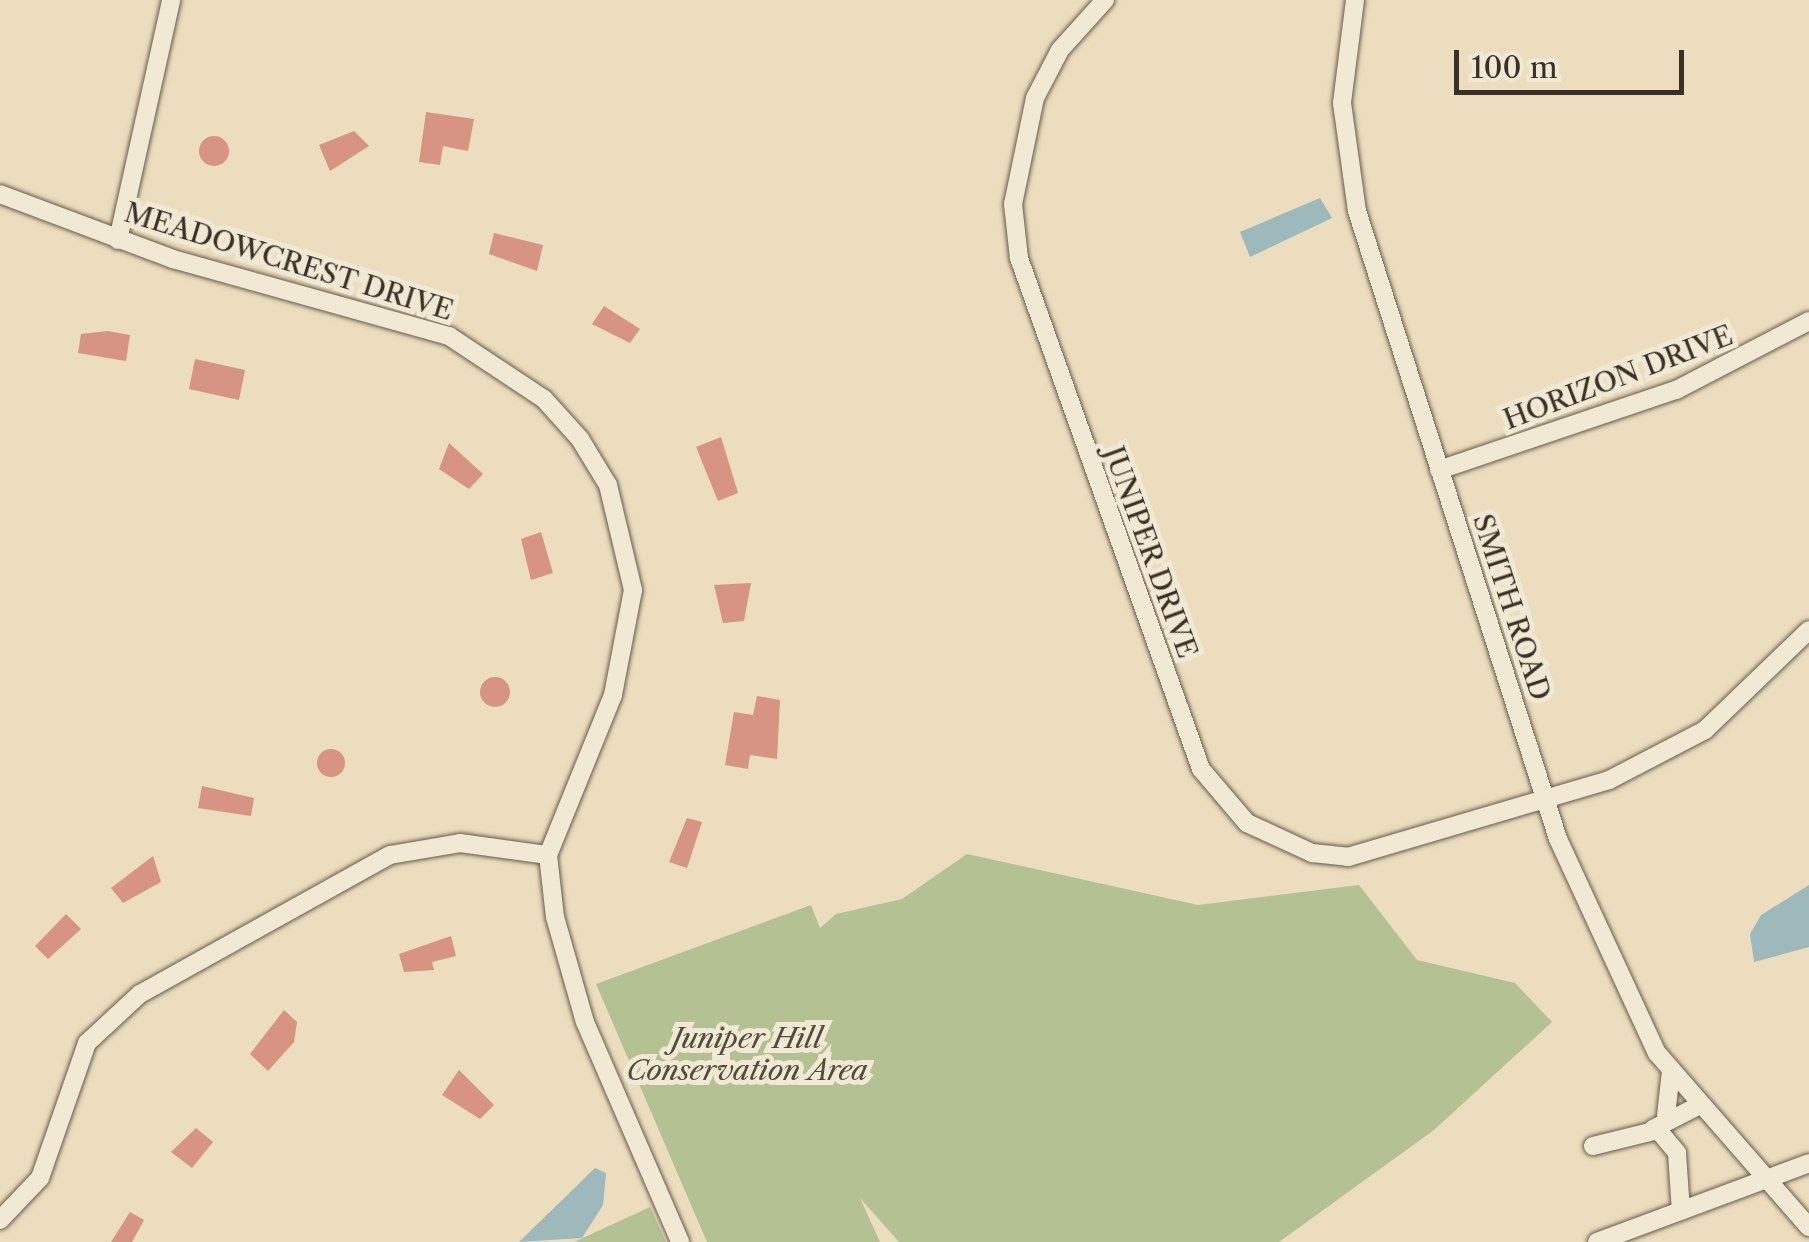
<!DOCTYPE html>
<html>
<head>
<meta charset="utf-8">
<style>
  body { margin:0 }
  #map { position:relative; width:1809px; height:1242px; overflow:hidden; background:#ebddbd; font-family:"Libre Caslon Text",serif }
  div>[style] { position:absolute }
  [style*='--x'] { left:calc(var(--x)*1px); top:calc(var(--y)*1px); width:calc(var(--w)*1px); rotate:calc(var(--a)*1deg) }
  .green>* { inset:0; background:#b4c293 }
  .water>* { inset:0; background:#9db9bc }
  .building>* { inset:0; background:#d79482 }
  .round { border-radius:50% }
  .roads { filter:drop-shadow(0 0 2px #675b4c) drop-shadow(0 0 2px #675b4c) }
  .minor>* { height:18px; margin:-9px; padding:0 9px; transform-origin:9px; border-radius:9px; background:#f2e9d4 }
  span { translate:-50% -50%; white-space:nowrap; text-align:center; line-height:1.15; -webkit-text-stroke:10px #f2e9d4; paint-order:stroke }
  .street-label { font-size:28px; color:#3b3027 }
  .park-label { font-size:28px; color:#534d3d; font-style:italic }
  .scale { position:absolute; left:1454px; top:50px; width:230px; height:45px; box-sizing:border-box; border:5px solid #3b3027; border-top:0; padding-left:12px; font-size:30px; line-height:35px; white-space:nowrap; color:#3b3027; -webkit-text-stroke:8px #f2e9d4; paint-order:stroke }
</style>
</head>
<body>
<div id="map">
  <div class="green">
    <i style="clip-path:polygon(967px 854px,1198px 905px,1359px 885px,1417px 960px,1515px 983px,1552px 1022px,1434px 1130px,1279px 1242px,899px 1242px,860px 1198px,880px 1242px,707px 1242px,596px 984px,811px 905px,820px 928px,836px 914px,902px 899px)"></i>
    <i style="clip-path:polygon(650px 1207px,666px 1242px,574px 1242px)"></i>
  </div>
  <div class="water">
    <i style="clip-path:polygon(1320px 198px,1332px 218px,1250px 257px,1240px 232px)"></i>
    <i style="clip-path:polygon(1809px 885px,1809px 947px,1754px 962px,1750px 934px,1761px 915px)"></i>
    <i style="clip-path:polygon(595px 1168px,606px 1173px,603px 1205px,582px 1238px,519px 1242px)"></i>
  </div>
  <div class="building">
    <i style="clip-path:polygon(426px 112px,474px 119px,468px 151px,443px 146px,440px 165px,419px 162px)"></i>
    <i style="clip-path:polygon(354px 131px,369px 146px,330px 171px,319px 145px)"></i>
    <i class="round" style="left:199px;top:136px;width:30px;height:30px"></i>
    <i style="clip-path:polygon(494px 233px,543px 245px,537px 271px,489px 254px)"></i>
    <i style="clip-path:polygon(604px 306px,640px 329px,630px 343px,592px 324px)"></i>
    <i style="clip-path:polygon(108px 331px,130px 335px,126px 361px,78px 353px,81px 334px)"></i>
    <i style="clip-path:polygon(195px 359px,245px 370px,239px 400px,189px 389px)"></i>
    <i style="clip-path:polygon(721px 437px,738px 493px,718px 501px,696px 447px)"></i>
    <i style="clip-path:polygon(449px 443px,483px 474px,469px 489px,439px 469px)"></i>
    <i style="clip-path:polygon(541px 532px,553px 573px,531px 580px,521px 539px)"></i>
    <i style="clip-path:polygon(751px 583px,744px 621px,723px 623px,714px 585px)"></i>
    <i class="round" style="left:480px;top:677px;width:30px;height:30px"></i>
    <i style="clip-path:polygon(757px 696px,780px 700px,777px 759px,750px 755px,748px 769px,725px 765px,734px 712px,753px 715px)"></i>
    <i class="round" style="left:317px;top:749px;width:28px;height:28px"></i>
    <i style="clip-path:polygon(202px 786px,254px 798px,251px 816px,198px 808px)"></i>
    <i style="clip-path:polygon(687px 818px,702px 822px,687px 868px,669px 862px)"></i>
    <i style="clip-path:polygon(153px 856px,161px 882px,123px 903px,111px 888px)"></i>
    <i style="clip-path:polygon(66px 914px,81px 929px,48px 959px,35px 946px)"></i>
    <i style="clip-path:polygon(451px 936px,456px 956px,432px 962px,434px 970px,404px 972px,399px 954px)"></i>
    <i style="clip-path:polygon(284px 1010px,297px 1022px,294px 1042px,268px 1071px,250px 1054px)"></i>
    <i style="clip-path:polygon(459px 1070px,494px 1105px,480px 1119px,442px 1095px)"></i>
    <i style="clip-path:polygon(196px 1128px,213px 1142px,192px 1168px,171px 1152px)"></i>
    <i style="clip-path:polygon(130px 1212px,144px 1220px,132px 1242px,111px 1242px)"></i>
  </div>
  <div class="roads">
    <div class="minor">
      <i style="--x:1105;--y:0;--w:67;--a:132"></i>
      <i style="--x:1060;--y:50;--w:54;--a:117.5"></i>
      <i style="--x:1035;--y:98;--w:108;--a:101.7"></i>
      <i style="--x:1013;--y:204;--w:54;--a:83.7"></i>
      <i style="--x:1019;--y:258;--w:542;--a:70.4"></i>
      <i style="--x:1201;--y:769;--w:71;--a:49.6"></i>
      <i style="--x:1247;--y:823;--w:72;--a:24.8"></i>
      <i style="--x:1312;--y:853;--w:36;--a:6"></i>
      <i style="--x:1348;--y:857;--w:272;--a:-16.4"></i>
      <i style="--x:1609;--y:780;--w:108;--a:-27.5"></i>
      <i style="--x:1705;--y:730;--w:144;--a:-43.9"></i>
      <i style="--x:1355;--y:0;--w:104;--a:97.2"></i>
      <i style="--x:1342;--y:103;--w:109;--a:82.1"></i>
      <i style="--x:1357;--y:211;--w:659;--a:72.25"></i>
      <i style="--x:1558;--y:839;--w:236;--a:65.2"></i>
      <i style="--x:1657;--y:1053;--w:231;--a:48.9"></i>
      <i style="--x:0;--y:194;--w:185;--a:20.6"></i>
      <i style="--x:173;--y:259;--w:287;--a:15.6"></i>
      <i style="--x:449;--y:336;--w:114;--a:33.6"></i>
      <i style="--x:544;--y:399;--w:54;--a:48"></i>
      <i style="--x:580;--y:439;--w:54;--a:58.7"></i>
      <i style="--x:608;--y:485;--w:108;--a:76.6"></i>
      <i style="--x:633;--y:590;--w:107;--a:100.8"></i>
      <i style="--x:613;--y:695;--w:173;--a:112.1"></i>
      <i style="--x:548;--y:855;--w:62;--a:83.6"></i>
      <i style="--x:555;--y:917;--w:109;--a:74.1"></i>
      <i style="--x:585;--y:1022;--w:240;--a:66.6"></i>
      <i style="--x:118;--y:240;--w:246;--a:-77.5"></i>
      <i style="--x:1439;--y:470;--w:250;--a:-18.7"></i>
      <i style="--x:1676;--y:390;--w:150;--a:-27.4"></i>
      <i style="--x:1666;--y:1116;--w:45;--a:-83.7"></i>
      <i style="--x:1653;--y:1129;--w:51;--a:-27.1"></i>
      <i style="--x:1593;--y:1146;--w:67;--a:-13.8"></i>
      <i style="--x:1658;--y:1130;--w:30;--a:50"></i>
      <i style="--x:1677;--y:1153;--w:58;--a:86.1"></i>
      <i style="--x:0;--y:1220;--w:58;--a:-46.4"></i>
      <i style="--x:40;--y:1178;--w:143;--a:-70.8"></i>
      <i style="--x:87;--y:1043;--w:72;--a:-42.8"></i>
      <i style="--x:140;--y:994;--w:286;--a:-29.1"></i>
      <i style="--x:390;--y:855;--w:71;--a:-9.7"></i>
      <i style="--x:460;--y:843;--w:89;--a:7.8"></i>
      <i style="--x:1597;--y:1242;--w:226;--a:-20.4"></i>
    </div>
  </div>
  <div class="street-label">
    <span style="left:289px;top:261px;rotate:17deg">MEADOWCREST DRIVE</span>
    <span style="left:1618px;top:377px;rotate:-21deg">HORIZON DRIVE</span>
    <span style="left:1151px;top:552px;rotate:70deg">JUNIPER DRIVE</span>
    <span style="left:1512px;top:607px;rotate:72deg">SMITH ROAD</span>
  </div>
  <div class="park-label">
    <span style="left:747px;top:1054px">Juniper Hill<br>Conservation Area</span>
  </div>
  <div class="scale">100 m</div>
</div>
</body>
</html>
